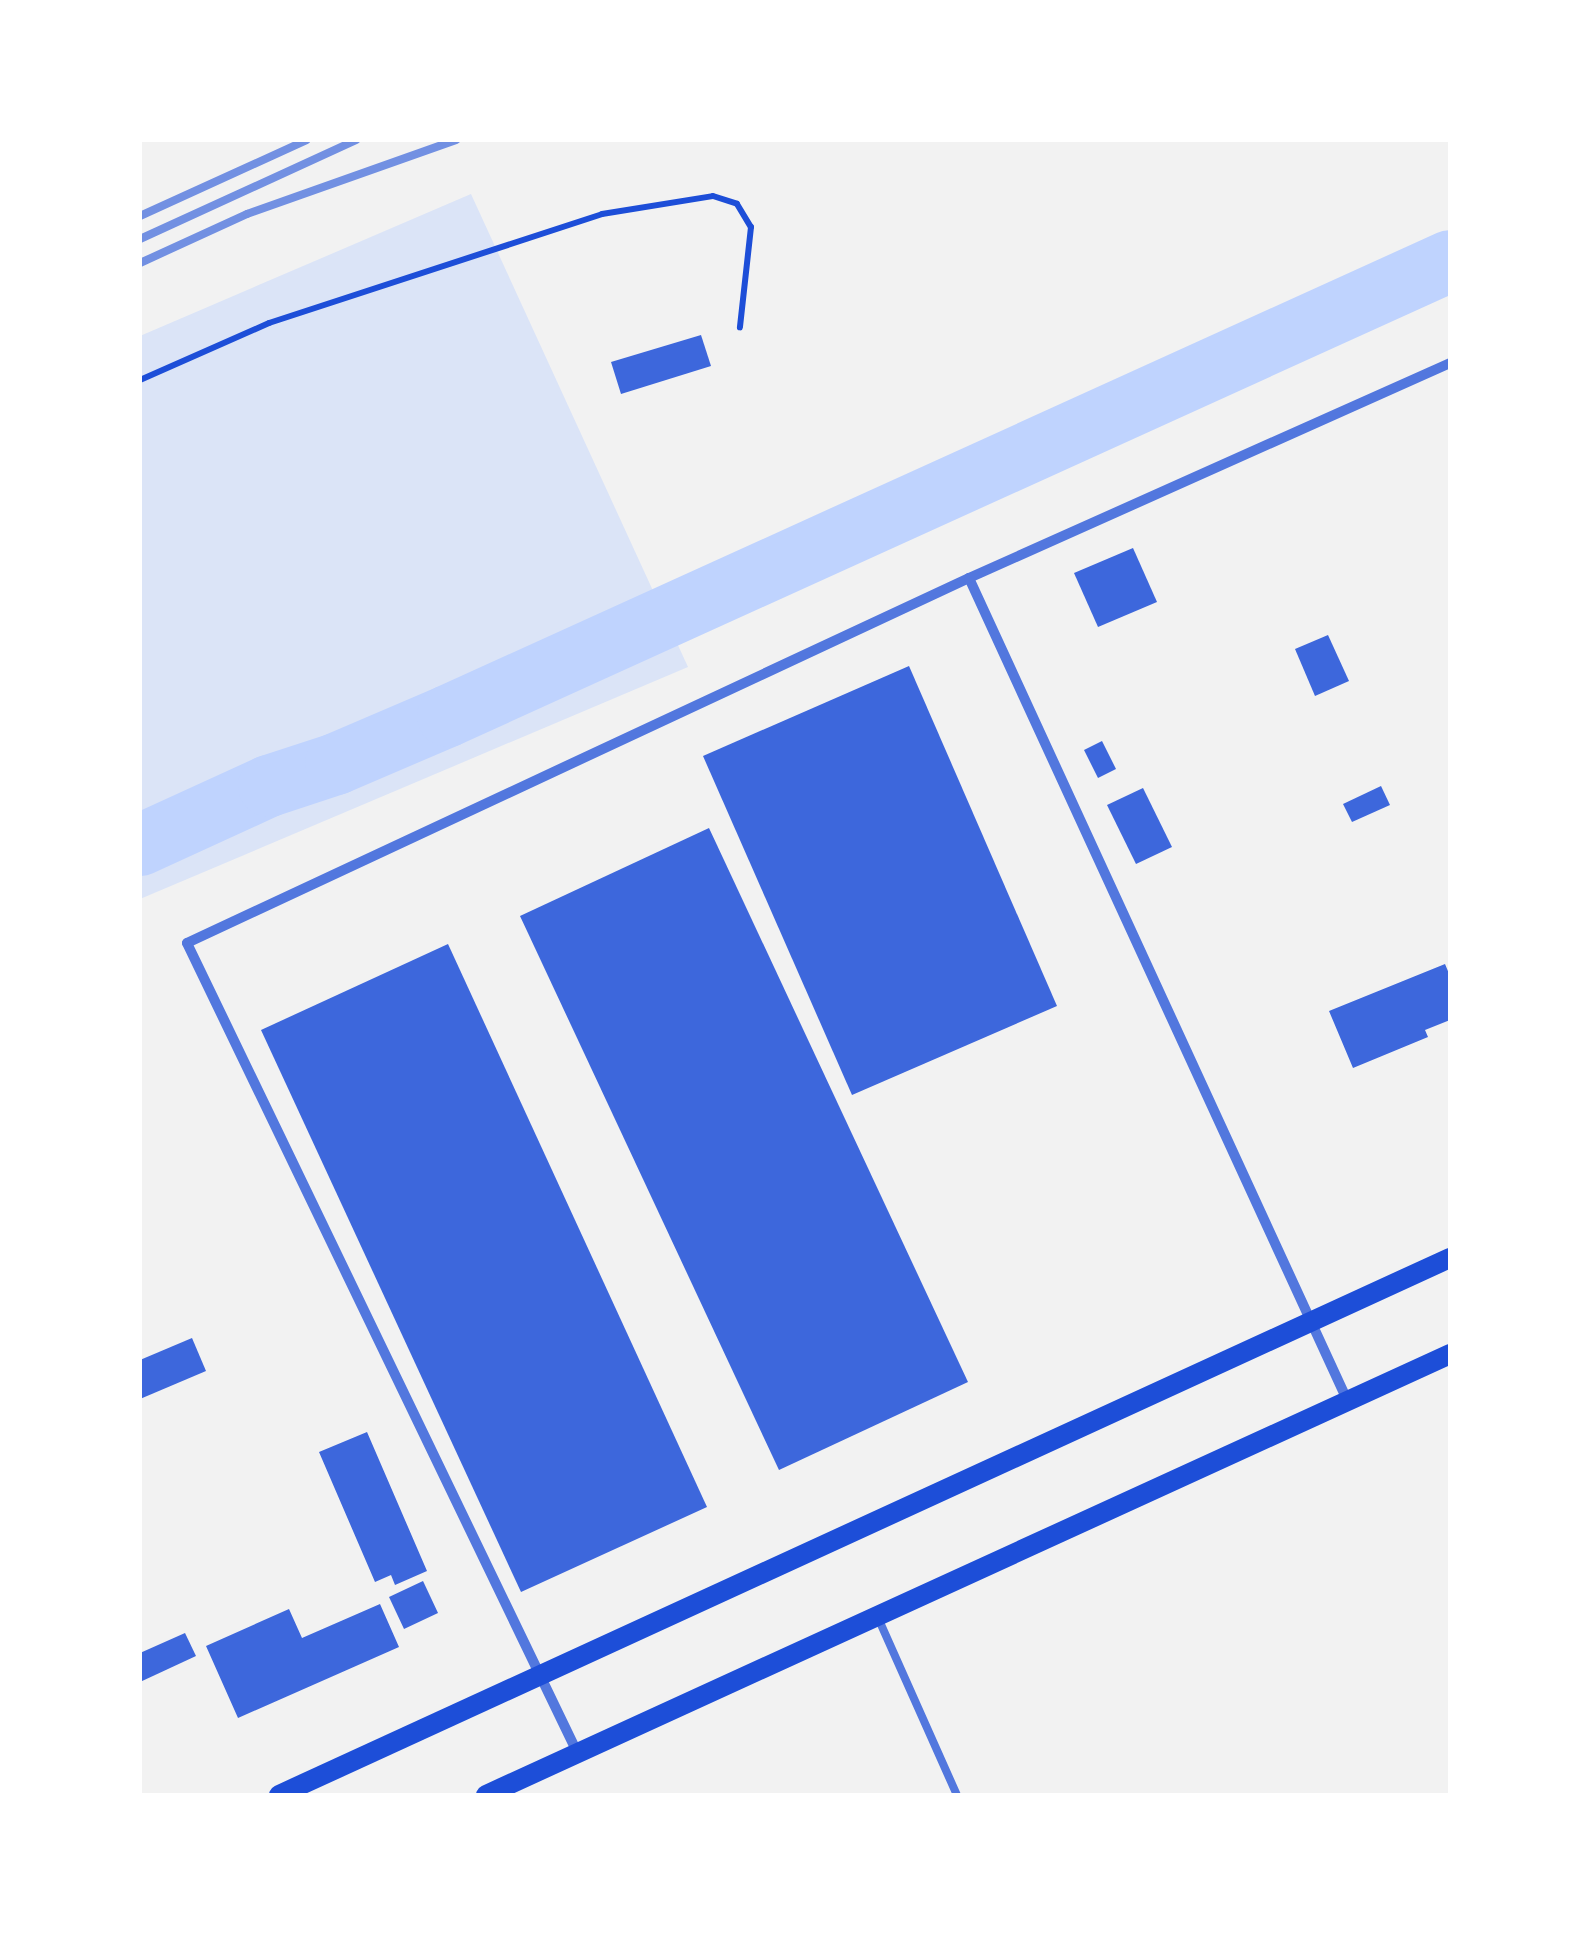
<!DOCTYPE html>
<html>
<head>
<meta charset="utf-8">
<style>
  body { margin:0 }
  #map { position:relative; width:1590px; height:1935px; overflow:hidden; background:#f2f2f2; font-family:"Alegreya Sans",sans-serif }
  div>[style] { position:absolute }
  [style*='--x'] { left:calc(var(--x)*1px); top:calc(var(--y)*1px); width:calc(var(--w)*1px); rotate:calc(var(--a)*1deg) }
  .green>* { inset:0; background:#dbe4f7 }
  .river>* { height:62px; margin:-31px; padding:0 31px; transform-origin:31px; border-radius:31px; background:#bfd3fe }
  .building>* { inset:0; background:#3d67dc }
  .path>* { height:6px; margin:-3px; padding:0 3px; transform-origin:3px; border-radius:3px; background:#1d4ed8 }
  .service>* { height:8px; margin:-4px; padding:0 4px; transform-origin:4px; border-radius:4px; background:#5277de }
  .minor>* { height:10px; margin:-5px; padding:0 5px; transform-origin:5px; border-radius:5px; background:#5277de }
  .secondary>* { height:20px; margin:-10px; padding:0 10px; transform-origin:10px; border-radius:10px; background:#1d4ed8 }
  .rail>* { height:8px; margin:-4px; padding:0 4px; transform-origin:4px; border-radius:4px; background:#7290e2 }
  span { translate:-50% -50%; white-space:nowrap; text-align:center; line-height:1.15; -webkit-text-stroke:10px #fff; paint-order:stroke }
  .frame { position:absolute; inset:0; border:142px solid #fff; pointer-events:none }
</style>
</head>
<body>
<div id="map">
  <div class="green">
    <i style="clip-path:polygon(471px 194px,688px 667px,140px 899px,140px 336px)"></i>
  </div>
  <div class="river">
    <i style="--x:140;--y:845;--w:142;--a:-24.6"></i>
    <i style="--x:269;--y:786;--w:71;--a:-18.2"></i>
    <i style="--x:336;--y:764;--w:122;--a:-23.2"></i>
    <i style="--x:448;--y:716;--w:1100;--a:-24.42"></i>
  </div>
  <div class="building">
    <i style="clip-path:polygon(701px 335px,711px 366px,621px 394px,611px 362px)"></i>
    <i style="clip-path:polygon(1133px 548px,1157px 602px,1098px 627px,1074px 573px)"></i>
    <i style="clip-path:polygon(1328px 635px,1349px 681px,1315px 696px,1295px 649px)"></i>
    <i style="clip-path:polygon(909px 666px,1057px 1006px,852px 1095px,703px 756px)"></i>
    <i style="clip-path:polygon(1102px 741px,1116px 769px,1098px 778px,1084px 750px)"></i>
    <i style="clip-path:polygon(1381px 786px,1390px 805px,1352px 822px,1343px 804px)"></i>
    <i style="clip-path:polygon(1143px 788px,1172px 847px,1136px 864px,1107px 805px)"></i>
    <i style="clip-path:polygon(709px 828px,968px 1382px,779px 1470px,520px 916px)"></i>
    <i style="clip-path:polygon(448px 944px,707px 1507px,521px 1592px,261px 1030px)"></i>
    <i style="clip-path:polygon(1445px 964px,1450px 976px,1450px 1020px,1425px 1030px,1428px 1037px,1353px 1068px,1329px 1011px)"></i>
    <i style="clip-path:polygon(192px 1338px,206px 1371px,140px 1399px,140px 1360px)"></i>
    <i style="clip-path:polygon(367px 1432px,427px 1571px,395px 1585px,391px 1575px,375px 1582px,319px 1452px)"></i>
    <i style="clip-path:polygon(423px 1581px,438px 1613px,404px 1629px,389px 1597px)"></i>
    <i style="clip-path:polygon(380px 1604px,399px 1647px,238px 1718px,206px 1646px,289px 1609px,302px 1638px)"></i>
    <i style="clip-path:polygon(185px 1633px,196px 1656px,140px 1682px,140px 1653px)"></i>
  </div>
  <div class="path">
    <i style="--x:140;--y:380;--w:141;--a:-23.8"></i>
    <i style="--x:269;--y:323;--w:350;--a:-18.1"></i>
    <i style="--x:602;--y:214;--w:112;--a:-9.2"></i>
    <i style="--x:713;--y:196;--w:25;--a:18"></i>
    <i style="--x:737;--y:204;--w:27;--a:59"></i>
    <i style="--x:751;--y:227;--w:101;--a:96.3"></i>
  </div>
  <div class="service">
    <i style="--x:879;--y:1620;--w:192;--a:66"></i>
  </div>
  <div class="minor">
    <i style="--x:969;--y:578;--w:905;--a:65.3"></i>
    <i style="--x:577;--y:1752;--w:898;--a:-115.74"></i>
    <i style="--x:187;--y:943;--w:863;--a:-25.02"></i>
    <i style="--x:969;--y:578;--w:527;--a:-24.08"></i>
  </div>
  <div class="secondary">
    <i style="--x:279;--y:1795;--w:1288;--a:-24.64"></i>
    <i style="--x:486;--y:1795;--w:1060;--a:-24.58"></i>
  </div>
  <div class="rail">
    <i style="--x:140;--y:216;--w:183;--a:-24.5"></i>
    <i style="--x:140;--y:239;--w:238;--a:-24.6"></i>
    <i style="--x:140;--y:263;--w:118;--a:-24.6"></i>
    <i style="--x:247;--y:214;--w:222;--a:-19.5"></i>
  </div>
  <div class="frame"></div>
</div>
</body>
</html>
